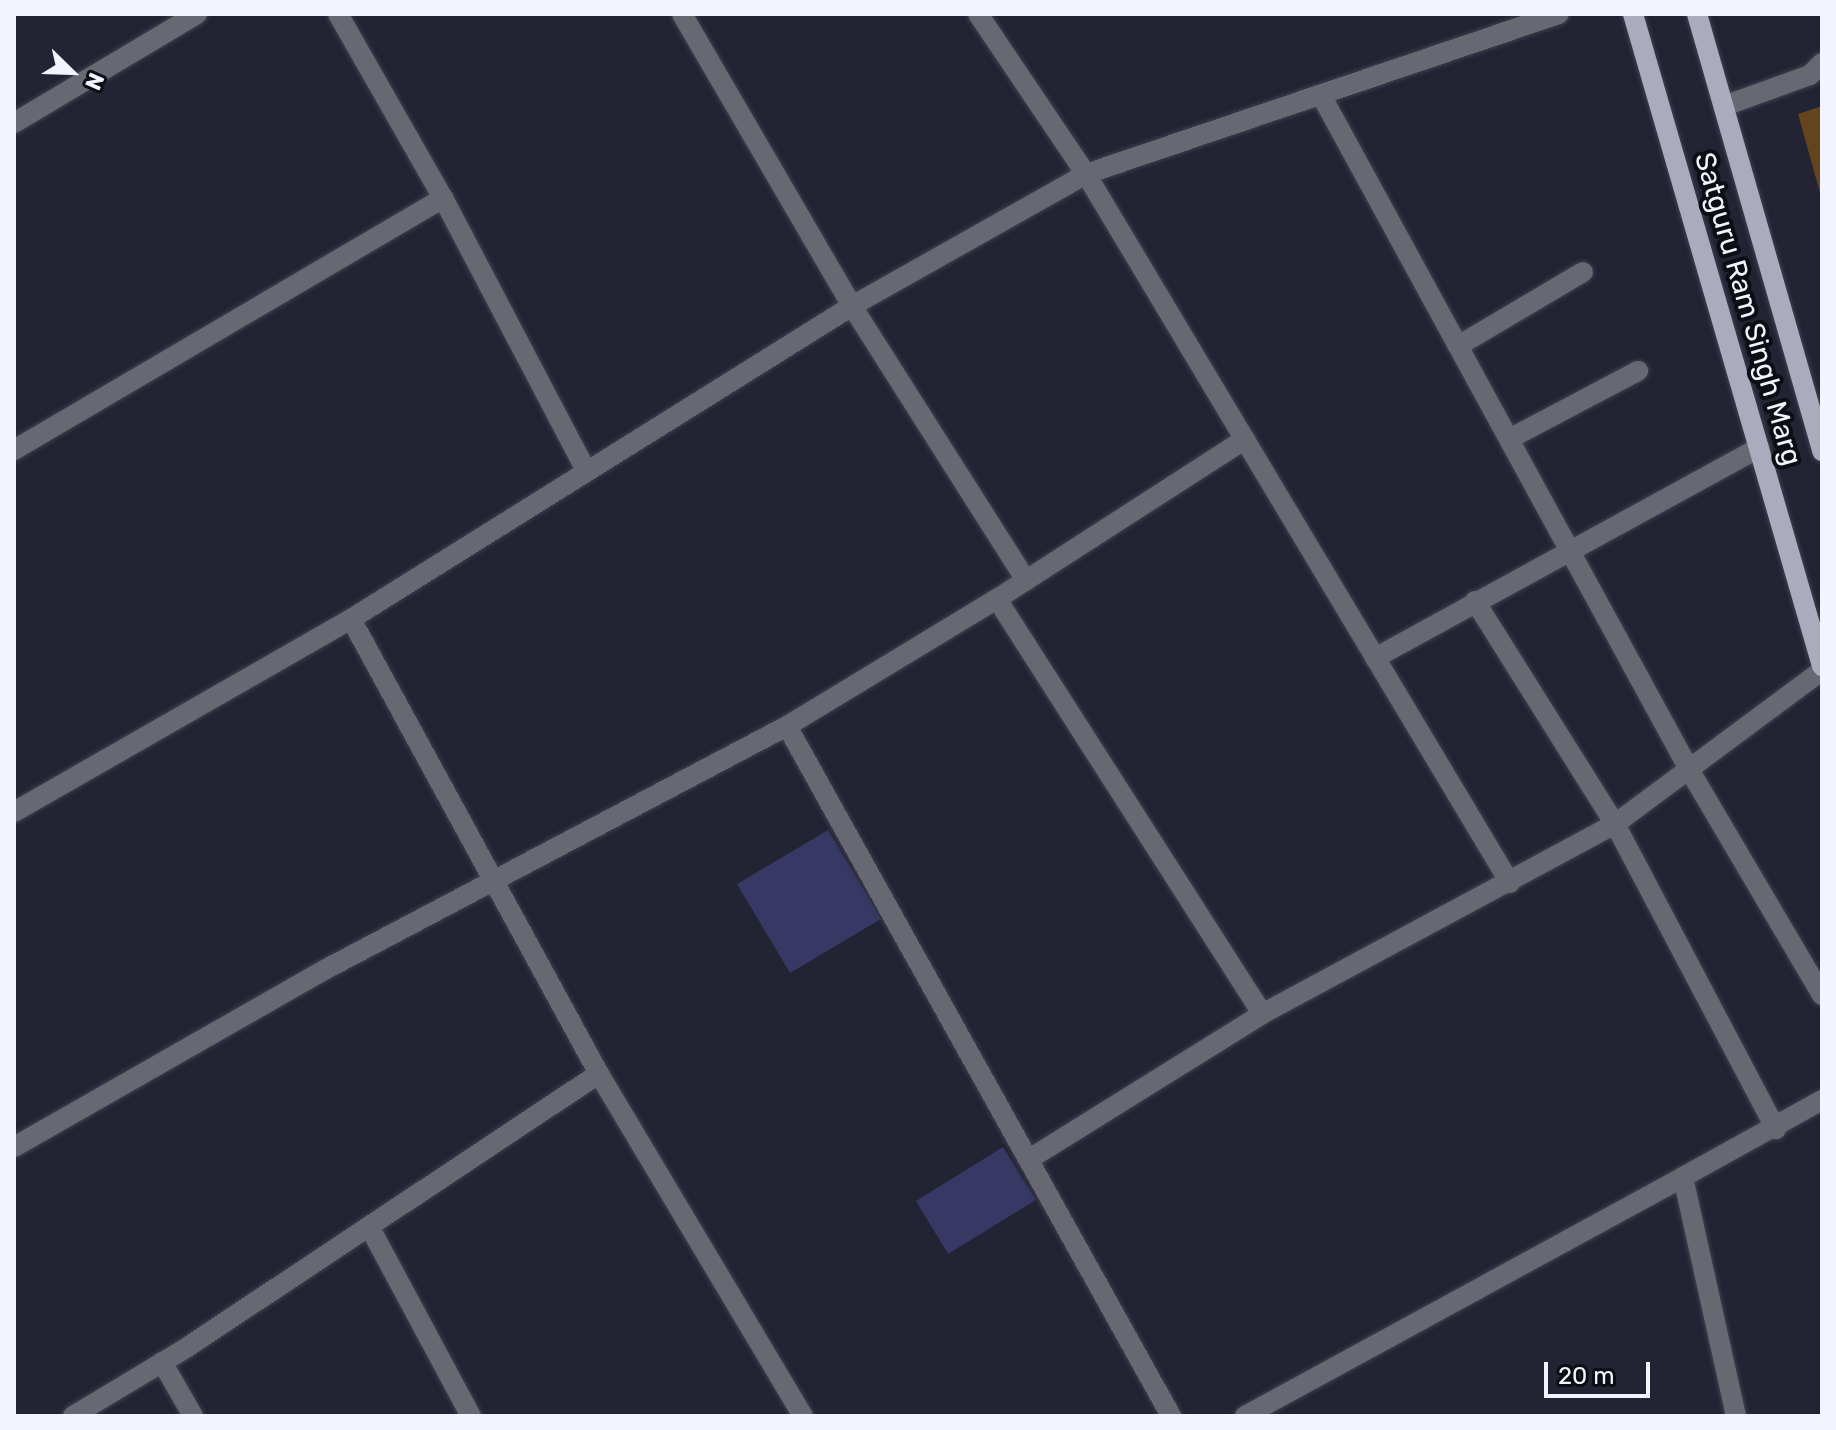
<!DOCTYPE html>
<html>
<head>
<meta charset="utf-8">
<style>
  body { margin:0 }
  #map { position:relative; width:1836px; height:1430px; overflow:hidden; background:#222333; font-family:Rubik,sans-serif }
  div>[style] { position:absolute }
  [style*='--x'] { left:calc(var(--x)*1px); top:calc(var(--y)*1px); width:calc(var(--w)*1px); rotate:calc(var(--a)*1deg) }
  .green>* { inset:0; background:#63441c }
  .building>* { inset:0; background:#373863 }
  .roads { filter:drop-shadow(0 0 2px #3f4050) drop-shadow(0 0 2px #3f4050) }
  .minor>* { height:20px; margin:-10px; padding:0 10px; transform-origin:10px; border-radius:10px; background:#676871 }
  .major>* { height:20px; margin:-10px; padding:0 10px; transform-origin:10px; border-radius:10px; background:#aaacbd }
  span { translate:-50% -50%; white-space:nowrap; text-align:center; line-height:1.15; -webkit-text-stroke:8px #0d0d14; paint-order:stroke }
  .street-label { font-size:28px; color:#f2f4ff }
  .frame { position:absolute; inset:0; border:16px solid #f2f4ff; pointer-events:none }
  .north { position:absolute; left:32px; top:32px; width:80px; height:80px; -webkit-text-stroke:6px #0d0d14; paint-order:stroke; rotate:113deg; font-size:22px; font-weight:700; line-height:32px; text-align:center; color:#f2f4ff }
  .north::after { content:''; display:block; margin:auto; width:28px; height:36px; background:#f2f4ff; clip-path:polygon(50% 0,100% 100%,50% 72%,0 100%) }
  .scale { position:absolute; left:1544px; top:1362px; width:106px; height:36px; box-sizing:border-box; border:4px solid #f2f4ff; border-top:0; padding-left:10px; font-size:24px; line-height:28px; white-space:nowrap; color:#f2f4ff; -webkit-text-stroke:6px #0d0d14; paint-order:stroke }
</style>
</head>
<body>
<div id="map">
  <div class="green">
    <i style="clip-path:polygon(1822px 106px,1822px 200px,1798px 114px)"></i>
  </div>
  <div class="building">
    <i style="clip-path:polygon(828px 830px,881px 919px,790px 973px,737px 884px)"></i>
    <i style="clip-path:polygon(1003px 1147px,1036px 1200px,948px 1254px,916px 1201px)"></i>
  </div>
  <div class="roads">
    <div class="minor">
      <i style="--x:338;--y:14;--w:212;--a:60.3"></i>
      <i style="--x:682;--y:14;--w:338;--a:59.8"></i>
      <i style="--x:852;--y:306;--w:325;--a:57.6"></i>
      <i style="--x:978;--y:14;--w:193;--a:56"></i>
      <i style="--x:1086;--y:174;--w:826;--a:59.12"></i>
      <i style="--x:1321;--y:95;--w:770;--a:61.37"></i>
      <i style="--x:1690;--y:771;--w:260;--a:59.5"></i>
      <i style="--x:1724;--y:106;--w:91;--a:-19.8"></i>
      <i style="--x:1810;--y:75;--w:17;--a:-45"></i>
      <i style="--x:14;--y:123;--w:213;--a:-30.8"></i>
      <i style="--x:1458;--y:346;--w:145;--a:-30.6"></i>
      <i style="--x:1509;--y:439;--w:146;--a:-27.8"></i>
      <i style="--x:14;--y:450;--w:498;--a:-30.4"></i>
      <i style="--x:443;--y:198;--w:306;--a:62.3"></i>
      <i style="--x:997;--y:599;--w:295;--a:-32.8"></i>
      <i style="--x:1475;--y:601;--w:263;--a:57.9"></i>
      <i style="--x:1615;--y:824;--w:258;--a:-36.6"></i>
      <i style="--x:1375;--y:658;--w:438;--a:-28.7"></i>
      <i style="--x:787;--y:726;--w:790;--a:60.9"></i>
      <i style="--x:14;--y:812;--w:388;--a:-29.8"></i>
      <i style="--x:599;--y:1074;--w:518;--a:-118.59"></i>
      <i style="--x:351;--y:619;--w:591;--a:-32"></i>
      <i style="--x:852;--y:306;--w:269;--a:-29.4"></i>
      <i style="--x:1086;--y:174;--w:499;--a:-18.7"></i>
      <i style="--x:14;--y:1147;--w:361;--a:-29.7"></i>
      <i style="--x:328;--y:968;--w:519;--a:-27.8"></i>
      <i style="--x:787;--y:726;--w:245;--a:-31.2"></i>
      <i style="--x:997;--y:599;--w:492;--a:57.4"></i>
      <i style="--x:1262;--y:1014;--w:401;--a:-28.3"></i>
      <i style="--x:1615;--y:824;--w:345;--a:62.2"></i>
      <i style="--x:1031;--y:1158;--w:272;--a:-31.9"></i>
      <i style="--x:1683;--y:1177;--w:159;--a:-29"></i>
      <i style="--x:369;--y:1226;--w:216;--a:61.8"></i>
      <i style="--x:162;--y:1362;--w:62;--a:60.1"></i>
      <i style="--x:73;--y:1416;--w:132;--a:-31"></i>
      <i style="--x:186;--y:1348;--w:496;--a:-33.6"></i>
      <i style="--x:599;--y:1074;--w:398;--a:59.2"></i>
      <i style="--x:1245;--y:1416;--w:499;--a:-28.6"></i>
      <i style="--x:1683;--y:1177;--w:245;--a:77.5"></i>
    </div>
    <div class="major">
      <i style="--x:1633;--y:14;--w:679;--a:73.83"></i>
      <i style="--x:1697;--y:14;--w:455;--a:74"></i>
    </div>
  </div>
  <div class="street-label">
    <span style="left:1748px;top:309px;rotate:74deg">Satguru Ram Singh Marg</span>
  </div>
  <div class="frame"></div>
  <div class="north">N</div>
  <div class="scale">20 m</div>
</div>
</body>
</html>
